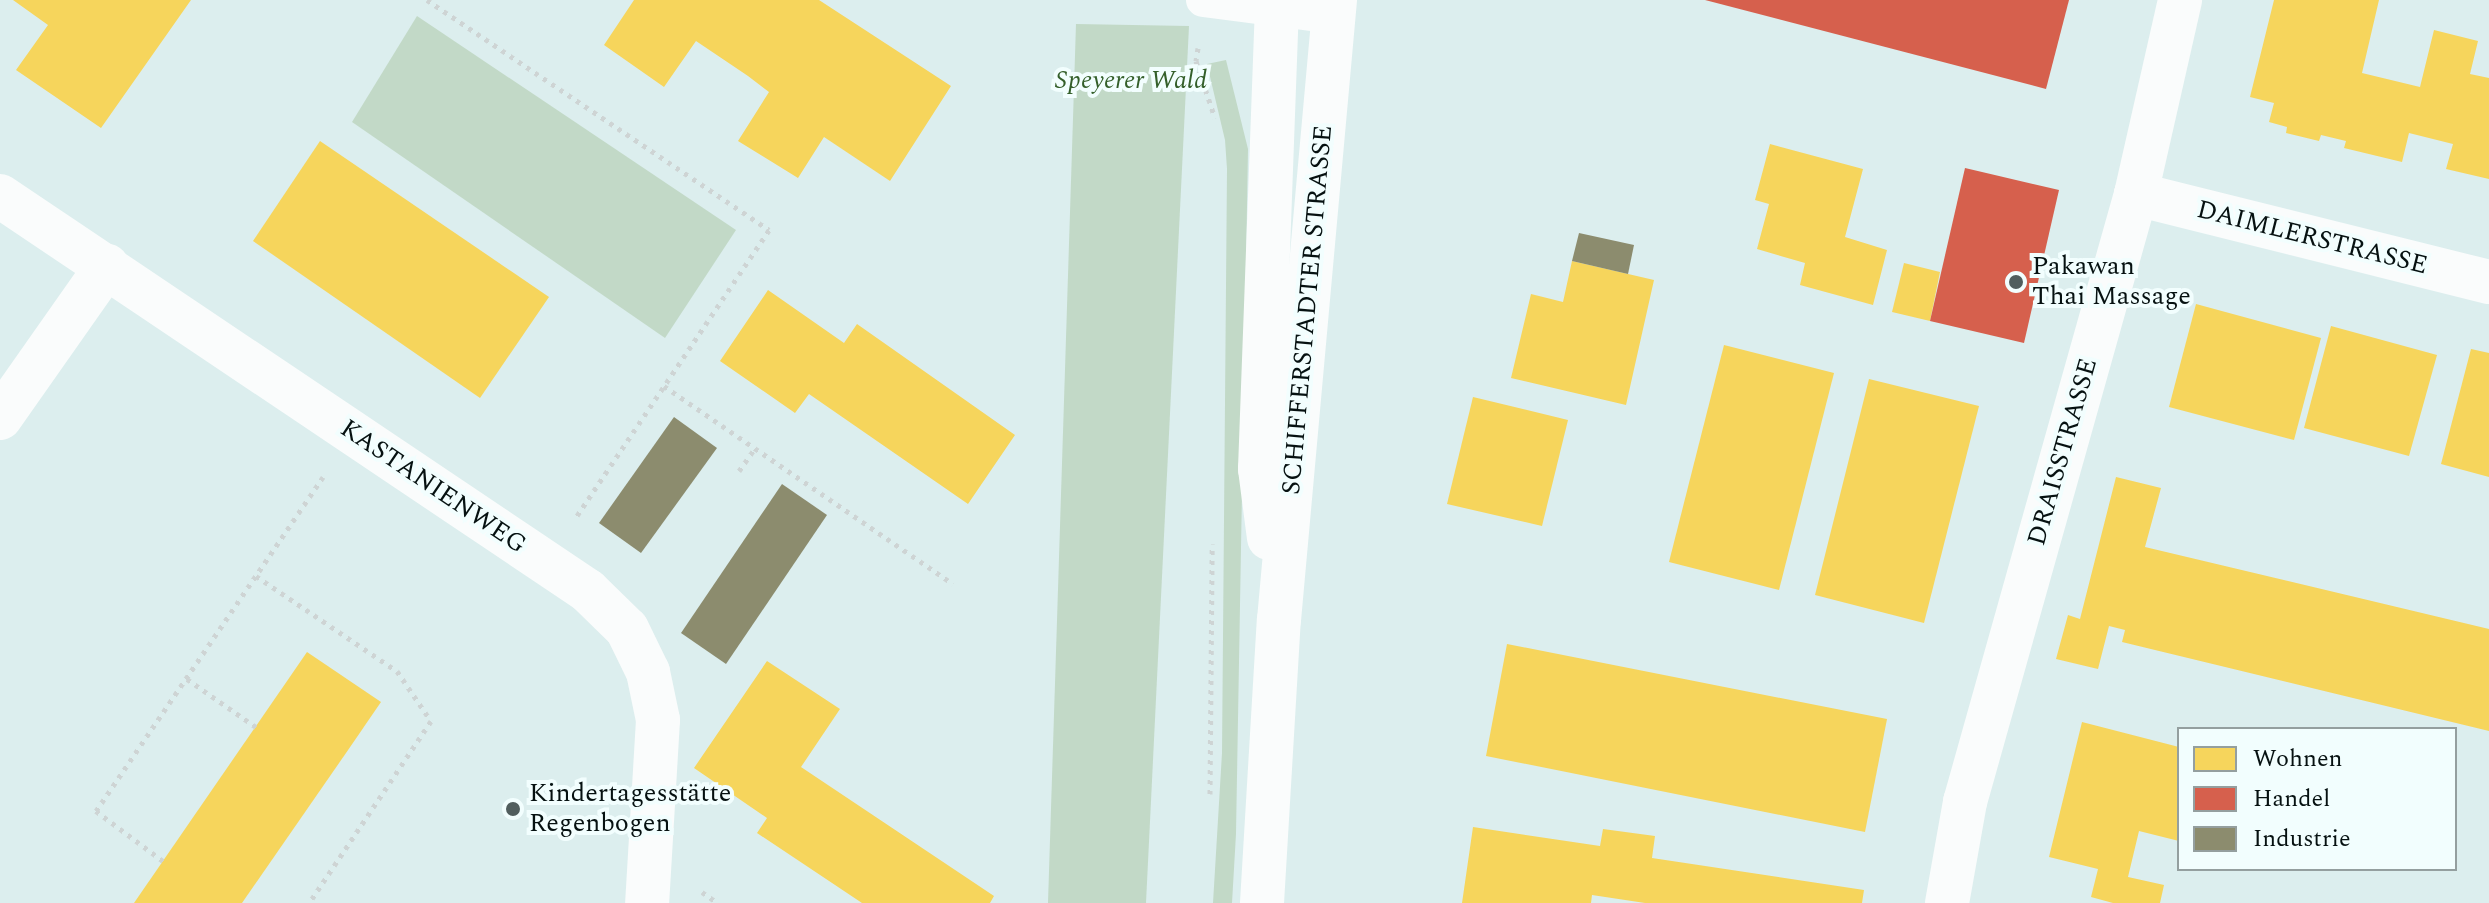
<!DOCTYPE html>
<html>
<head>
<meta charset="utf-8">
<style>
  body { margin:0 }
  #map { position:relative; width:2489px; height:903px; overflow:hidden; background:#dceeee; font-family:Spectral,serif }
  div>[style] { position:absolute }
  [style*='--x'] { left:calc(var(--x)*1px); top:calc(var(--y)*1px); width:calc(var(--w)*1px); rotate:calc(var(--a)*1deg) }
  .green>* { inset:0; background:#c2d9c7 }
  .homes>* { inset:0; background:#f6d55c }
  .shops>* { inset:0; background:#d6604d }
  .industry>* { inset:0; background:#8c8c6e }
  .path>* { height:5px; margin-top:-2.5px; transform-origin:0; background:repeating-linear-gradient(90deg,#ced4d4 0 4px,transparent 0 10px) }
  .lane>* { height:34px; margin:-17px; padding:0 17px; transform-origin:17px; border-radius:17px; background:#fafcfc }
  .street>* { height:44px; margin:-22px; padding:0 22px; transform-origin:22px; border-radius:22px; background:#fafcfc }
  .secondary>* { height:44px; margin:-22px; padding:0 22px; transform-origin:22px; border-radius:22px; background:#fafcfc }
  .dots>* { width:22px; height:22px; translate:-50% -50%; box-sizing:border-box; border:4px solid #f2fefe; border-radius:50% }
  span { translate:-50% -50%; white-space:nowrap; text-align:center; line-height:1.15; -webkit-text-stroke:8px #f2fefe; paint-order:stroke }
  .park-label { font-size:26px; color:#345f2a; font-style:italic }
  .street-label { font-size:26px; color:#061111 }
  .poi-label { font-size:26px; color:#061111 }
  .left { translate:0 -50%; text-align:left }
  .legend { position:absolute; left:2177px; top:727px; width:280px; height:144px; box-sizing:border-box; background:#f2fefe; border:2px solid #949f9f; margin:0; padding:10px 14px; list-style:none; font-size:24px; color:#061111 }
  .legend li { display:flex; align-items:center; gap:16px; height:40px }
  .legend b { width:40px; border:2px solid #949f9f }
</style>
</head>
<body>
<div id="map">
  <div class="green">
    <i style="clip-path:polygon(417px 16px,736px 230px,665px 338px,352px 122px)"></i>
    <i style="clip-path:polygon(1076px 24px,1189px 26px,1146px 903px,1048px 903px)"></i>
    <i style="clip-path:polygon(1226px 60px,1248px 149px,1236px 834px,1232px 903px,1213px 903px,1222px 753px,1227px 169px,1225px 140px,1207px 64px)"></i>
  </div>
  <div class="homes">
    <i style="clip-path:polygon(13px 0,191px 0,101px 128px,16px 70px,48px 25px)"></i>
    <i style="clip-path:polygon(634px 0,819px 0,951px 86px,890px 181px,824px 137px,798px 178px,738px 141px,769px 92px,748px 76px,696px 41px,664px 87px,604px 45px)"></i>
    <i style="clip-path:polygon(2274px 0,2379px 0,2362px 73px,2420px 87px,2434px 30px,2478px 41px,2470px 74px,2489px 78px,2489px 179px,2446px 169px,2453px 144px,2409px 133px,2402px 162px,2344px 148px,2346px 141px,2321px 135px,2319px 141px,2286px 133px,2287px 127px,2269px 122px,2274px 103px,2250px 97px)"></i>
    <i style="clip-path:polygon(320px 141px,549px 297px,480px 398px,253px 241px)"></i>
    <i style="clip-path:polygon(1770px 144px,1863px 169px,1845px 237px,1887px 250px,1873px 305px,1800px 285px,1805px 263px,1757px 249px,1769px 204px,1755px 200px)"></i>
    <i style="clip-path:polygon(1572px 261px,1654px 280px,1626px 405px,1511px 378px,1531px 294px,1563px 302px)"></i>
    <i style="clip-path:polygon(1904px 263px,1940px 272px,1930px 321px,1892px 312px)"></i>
    <i style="clip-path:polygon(768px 290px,844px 343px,857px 324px,1015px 435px,968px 504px,809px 394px,795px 413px,720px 361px)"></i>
    <i style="clip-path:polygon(2196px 304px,2321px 338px,2294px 440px,2169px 407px)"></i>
    <i style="clip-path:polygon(2331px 326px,2437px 355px,2409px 456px,2304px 428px)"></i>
    <i style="clip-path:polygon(1724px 345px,1834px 373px,1779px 590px,1669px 562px)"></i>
    <i style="clip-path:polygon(2471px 349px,2489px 353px,2489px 477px,2441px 464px)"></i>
    <i style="clip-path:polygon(1869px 379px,1979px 406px,1924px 623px,1815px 595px)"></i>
    <i style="clip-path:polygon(1473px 397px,1568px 420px,1542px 526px,1447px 504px)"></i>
    <i style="clip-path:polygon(2116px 477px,2161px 488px,2145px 547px,2489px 629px,2489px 731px,2122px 642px,2125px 630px,2109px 626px,2098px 669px,2056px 659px,2068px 615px,2080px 619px)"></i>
    <i style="clip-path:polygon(1507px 644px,1887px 719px,1865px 832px,1486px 756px)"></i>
    <i style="clip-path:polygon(307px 652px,381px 702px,346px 753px,242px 903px,134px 903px)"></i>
    <i style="clip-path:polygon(767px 661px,840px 709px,801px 767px,994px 896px,990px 903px,862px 903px,757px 833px,767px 818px,694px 768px)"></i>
    <i style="clip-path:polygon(2082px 722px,2179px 747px,2179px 841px,2139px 831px,2128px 877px,2164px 885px,2160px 903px,2113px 903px,2091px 897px,2098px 869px,2049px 857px)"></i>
    <i style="clip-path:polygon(1473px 827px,1600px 846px,1603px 829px,1655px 836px,1652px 858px,1864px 890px,1862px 903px,1645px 903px,1592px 895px,1591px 903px,1462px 903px)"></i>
  </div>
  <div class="shops">
    <i style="clip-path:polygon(1705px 0,2069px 0,2046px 89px)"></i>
    <i style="clip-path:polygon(1965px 168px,2059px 190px,2024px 343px,1930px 321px)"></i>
  </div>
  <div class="industry">
    <i style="clip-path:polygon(1579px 233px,1634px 245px,1628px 274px,1572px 261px)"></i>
    <i style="clip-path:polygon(674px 417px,717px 448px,641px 553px,599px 523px)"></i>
    <i style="clip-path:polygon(782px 484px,827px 515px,726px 664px,681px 633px)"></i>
  </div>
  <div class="path">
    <i style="--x:427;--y:0;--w:412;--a:33.9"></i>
    <i style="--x:769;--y:230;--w:348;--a:123.9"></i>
    <i style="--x:1198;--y:48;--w:13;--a:99"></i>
    <i style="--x:1196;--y:61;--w:60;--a:71.6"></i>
    <i style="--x:664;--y:386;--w:350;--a:34.4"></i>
    <i style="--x:739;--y:471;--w:28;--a:-55"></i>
    <i style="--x:256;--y:576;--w:170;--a:34"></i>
    <i style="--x:397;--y:671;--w:60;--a:55.8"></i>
    <i style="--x:431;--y:721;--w:219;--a:123.8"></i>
    <i style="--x:187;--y:679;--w:84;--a:34.8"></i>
    <i style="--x:1210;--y:794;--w:250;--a:-89.5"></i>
    <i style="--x:163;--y:861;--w:84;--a:-143.3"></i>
    <i style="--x:96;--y:811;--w:404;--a:-55.8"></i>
    <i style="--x:702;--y:892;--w:19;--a:35"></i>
  </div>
  <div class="lane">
    <i style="--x:1203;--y:0;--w:132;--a:7.4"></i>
  </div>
  <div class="street">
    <i style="--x:2136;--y:194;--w:364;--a:14"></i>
    <i style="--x:0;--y:196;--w:708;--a:33.89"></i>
    <i style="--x:588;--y:591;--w:54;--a:44.3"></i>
    <i style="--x:627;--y:629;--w:48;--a:64"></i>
    <i style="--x:648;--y:672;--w:49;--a:78.2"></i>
    <i style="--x:658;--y:720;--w:183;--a:93.4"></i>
    <i style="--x:0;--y:418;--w:186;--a:-54.9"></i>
    <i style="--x:1947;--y:903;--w:103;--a:-79.9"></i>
    <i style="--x:1965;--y:802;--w:632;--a:-74.29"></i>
    <i style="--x:2136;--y:194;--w:199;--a:-77.2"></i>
  </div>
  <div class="secondary">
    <i style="--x:1269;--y:538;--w:70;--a:-97.4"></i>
    <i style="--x:1260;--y:469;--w:469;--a:-87.9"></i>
    <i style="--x:1262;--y:903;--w:284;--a:-86.6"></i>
    <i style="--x:1279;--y:620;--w:623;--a:-84.84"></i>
  </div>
  <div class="dots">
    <i style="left:2016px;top:282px;background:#515e5e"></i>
    <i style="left:513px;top:809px;background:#515e5e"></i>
  </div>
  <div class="park-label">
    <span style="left:1131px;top:81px">Speyerer Wald</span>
  </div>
  <div class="street-label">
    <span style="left:2312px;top:238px;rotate:14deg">DAIMLERSTRASSE</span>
    <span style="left:1308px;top:310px;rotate:-85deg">SCHIFFERSTADTER STRASSE</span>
    <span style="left:2063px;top:452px;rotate:-74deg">DRAISSTRASSE</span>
    <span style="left:433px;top:487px;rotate:34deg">KASTANIENWEG</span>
  </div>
  <div class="poi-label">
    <span class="left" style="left:2032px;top:282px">Pakawan<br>Thai Massage</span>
    <span class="left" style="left:529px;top:809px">Kindertagesstätte<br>Regenbogen</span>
  </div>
  <ul class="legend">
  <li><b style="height:22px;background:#f6d55c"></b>Wohnen</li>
  <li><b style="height:22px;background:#d6604d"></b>Handel</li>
  <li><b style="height:22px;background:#8c8c6e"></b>Industrie</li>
  </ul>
</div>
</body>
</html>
